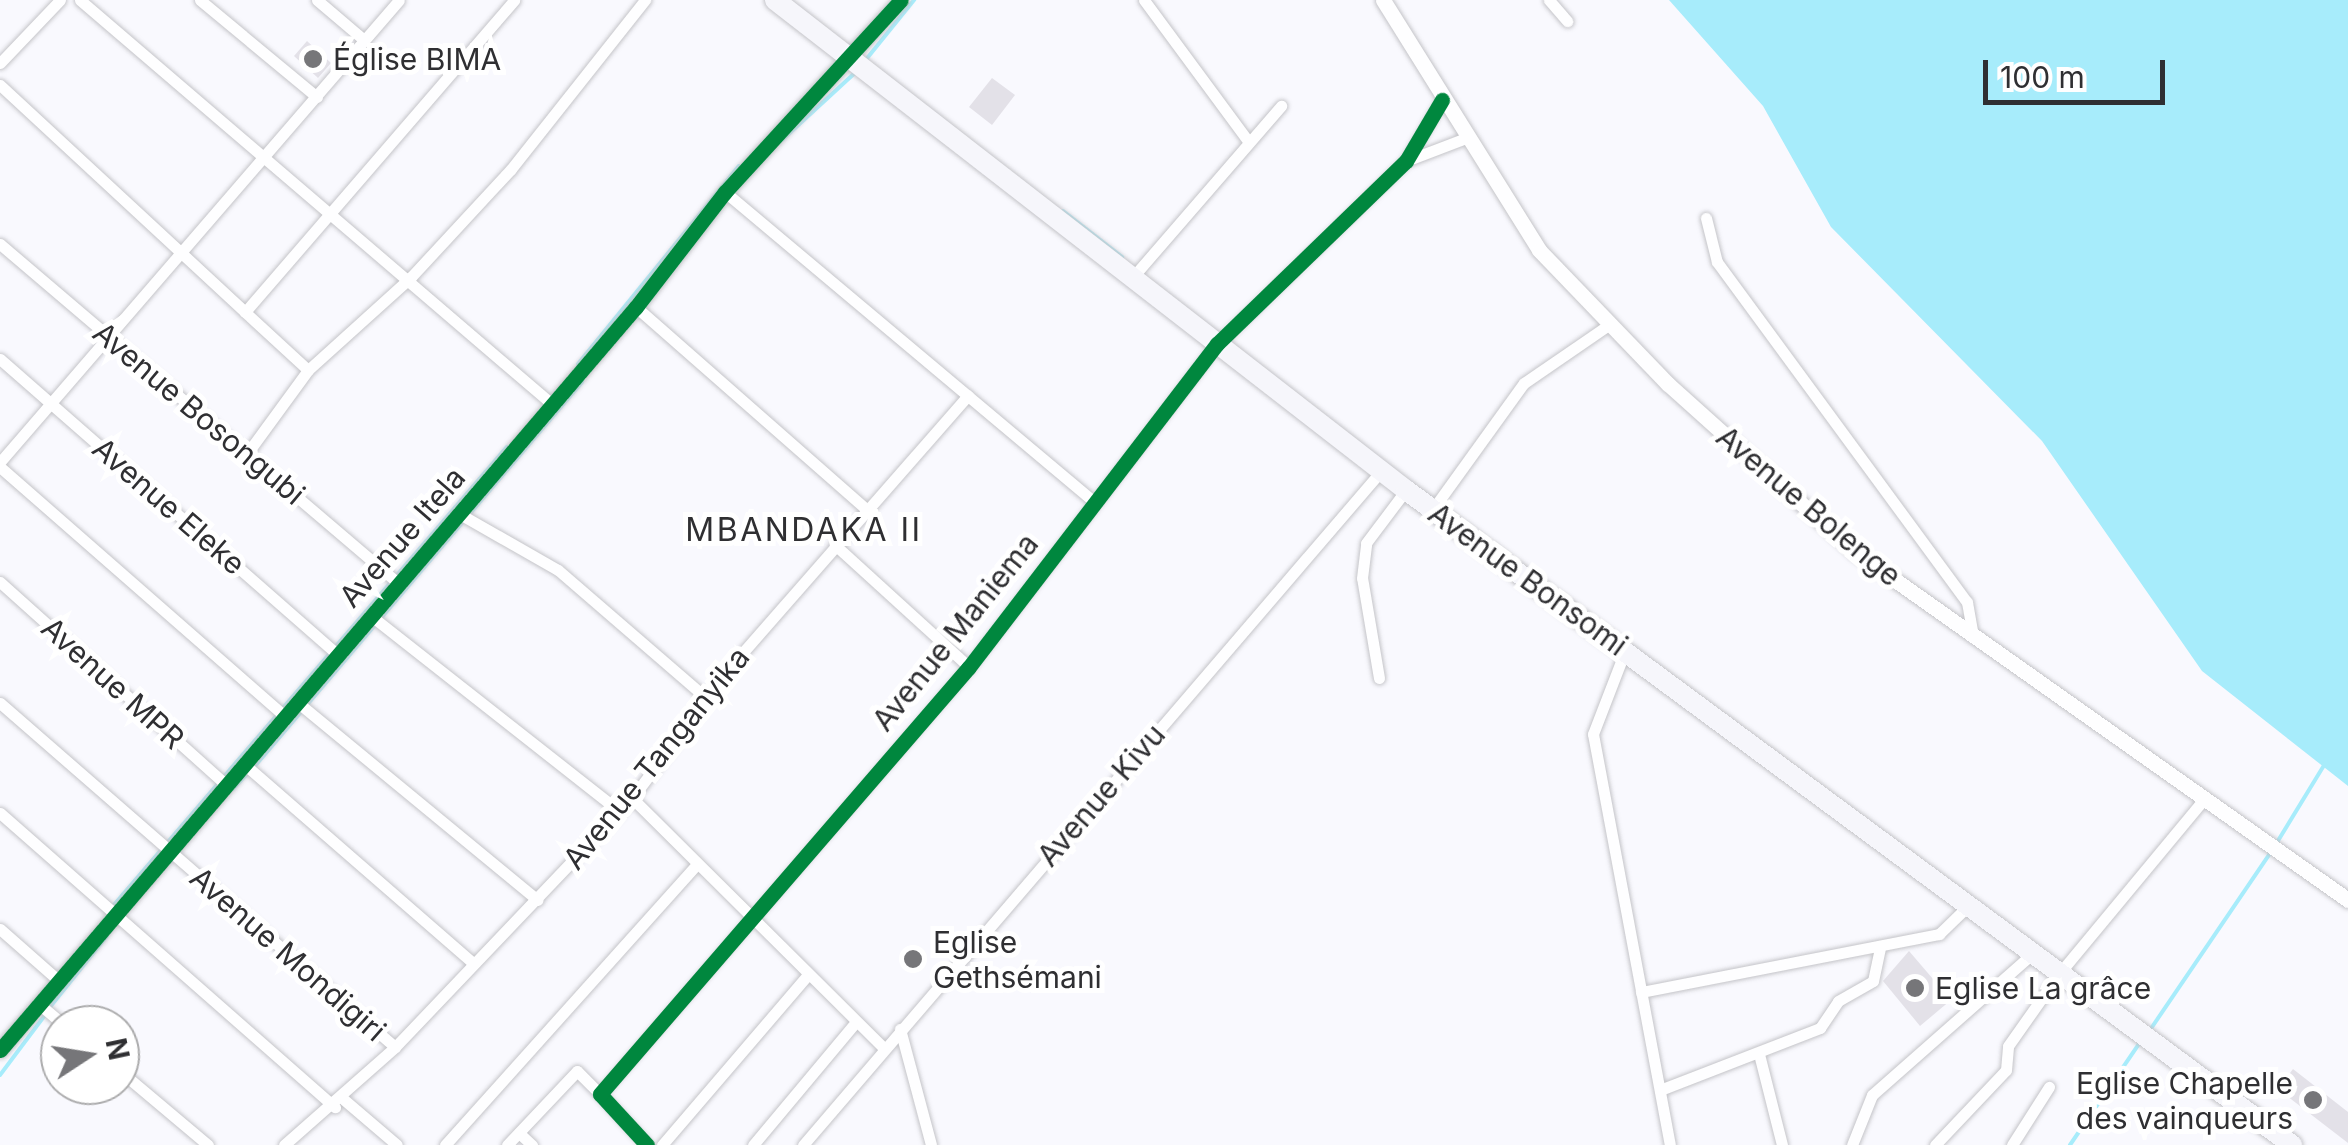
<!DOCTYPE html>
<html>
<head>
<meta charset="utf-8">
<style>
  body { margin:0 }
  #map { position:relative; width:2348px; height:1145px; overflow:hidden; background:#f9f9fe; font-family:Inter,sans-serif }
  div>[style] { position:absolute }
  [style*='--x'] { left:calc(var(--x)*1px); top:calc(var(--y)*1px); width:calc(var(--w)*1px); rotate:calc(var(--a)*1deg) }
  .water>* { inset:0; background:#a7ecfb }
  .stream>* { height:4px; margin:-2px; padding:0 2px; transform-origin:2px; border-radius:2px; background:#a7ecfb }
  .building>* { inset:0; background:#e3e1e8 }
  .roads { filter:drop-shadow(0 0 2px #c4c4c8) drop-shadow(0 0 2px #c4c4c8) }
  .minor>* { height:11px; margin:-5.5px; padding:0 5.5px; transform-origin:5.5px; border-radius:5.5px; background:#fefeff }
  .tertiary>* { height:15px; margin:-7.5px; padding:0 7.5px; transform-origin:7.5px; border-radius:7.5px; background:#fefeff }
  .primary>* { height:20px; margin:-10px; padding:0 10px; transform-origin:10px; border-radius:10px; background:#f6f6fb }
  .cycleway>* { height:15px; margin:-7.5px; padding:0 7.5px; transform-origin:7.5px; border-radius:7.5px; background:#00873e }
  .dots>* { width:28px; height:28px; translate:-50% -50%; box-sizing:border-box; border:5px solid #fff; border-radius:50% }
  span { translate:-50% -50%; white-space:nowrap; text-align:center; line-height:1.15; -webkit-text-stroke:10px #fff; paint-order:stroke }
  .poi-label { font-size:30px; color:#2f2f32 }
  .left { translate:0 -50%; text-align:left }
  .right { translate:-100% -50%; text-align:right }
  .street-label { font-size:30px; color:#2f2f32 }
  .neighbourhood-label { font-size:32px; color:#2f2f32; letter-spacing:2.5px }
  .north { position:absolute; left:40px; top:1005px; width:100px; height:100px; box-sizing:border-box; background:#fff; border:2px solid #acacad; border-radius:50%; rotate:78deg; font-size:28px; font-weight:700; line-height:40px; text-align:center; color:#2f2f32 }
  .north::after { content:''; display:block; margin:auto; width:35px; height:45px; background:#767679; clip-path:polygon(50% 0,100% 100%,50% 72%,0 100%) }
  .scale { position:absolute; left:1983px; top:60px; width:182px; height:45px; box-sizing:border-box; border:5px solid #2f2f32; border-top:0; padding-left:12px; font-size:30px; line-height:35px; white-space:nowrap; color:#2f2f32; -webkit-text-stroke:8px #fff; paint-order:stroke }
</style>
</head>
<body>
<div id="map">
  <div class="water">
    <i style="clip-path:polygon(1669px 0,2348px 0,2348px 786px,2202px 671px,2042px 441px,1831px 227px,1763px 106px)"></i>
  </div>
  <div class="stream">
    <i style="--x:864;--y:62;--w:80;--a:-51.1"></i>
    <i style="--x:782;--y:140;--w:100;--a:-42.6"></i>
    <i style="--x:1063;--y:211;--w:75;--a:37.9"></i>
    <i style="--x:578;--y:364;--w:255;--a:-50.9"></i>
    <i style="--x:254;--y:767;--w:506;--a:-49.57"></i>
    <i style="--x:233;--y:789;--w:21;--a:-47"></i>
    <i style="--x:2276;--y:844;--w:96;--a:-58.6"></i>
    <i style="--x:113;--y:906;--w:605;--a:-49.36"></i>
    <i style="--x:50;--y:1007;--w:91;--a:-51.2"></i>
    <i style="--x:2150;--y:1030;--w:215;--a:-55.8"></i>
    <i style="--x:0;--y:1075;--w:75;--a:-53.1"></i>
    <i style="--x:2070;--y:1145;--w:126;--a:-55.7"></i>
  </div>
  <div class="building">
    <i style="clip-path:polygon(307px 41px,331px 63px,318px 78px,294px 56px)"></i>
    <i style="clip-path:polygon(992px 78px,1015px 95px,992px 125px,969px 107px)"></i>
    <i style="clip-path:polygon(1909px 951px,1951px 1000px,1920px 1026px,1883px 981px)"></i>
    <i style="clip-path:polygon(2293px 1069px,2348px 1112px,2348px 1143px,2278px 1089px)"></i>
  </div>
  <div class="roads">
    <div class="minor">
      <i style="--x:80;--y:0;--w:623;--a:40.57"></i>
      <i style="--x:200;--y:0;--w:152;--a:39.7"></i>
      <i style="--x:317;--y:0;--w:62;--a:40.4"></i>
      <i style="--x:1144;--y:0;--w:175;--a:53.6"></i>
      <i style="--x:1549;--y:0;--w:28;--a:49"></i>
      <i style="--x:0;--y:63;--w:87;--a:-46.4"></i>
      <i style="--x:0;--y:85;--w:334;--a:42.8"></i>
      <i style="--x:1406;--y:161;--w:64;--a:-21"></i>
      <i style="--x:725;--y:192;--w:481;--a:40"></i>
      <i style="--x:1706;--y:218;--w:45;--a:76"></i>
      <i style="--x:1717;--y:262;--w:422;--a:53.7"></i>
      <i style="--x:1967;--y:602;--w:36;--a:80"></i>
      <i style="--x:0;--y:244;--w:523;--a:40.42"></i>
      <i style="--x:1132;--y:278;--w:228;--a:-49.1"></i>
      <i style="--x:636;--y:307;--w:306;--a:41.3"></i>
      <i style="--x:0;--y:359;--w:448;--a:41.2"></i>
      <i style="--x:308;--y:370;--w:86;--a:-137.4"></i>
      <i style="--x:245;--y:312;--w:412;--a:-49.2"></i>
      <i style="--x:246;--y:455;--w:105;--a:-53.9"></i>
      <i style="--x:308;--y:370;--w:139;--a:-42.1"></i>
      <i style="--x:411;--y:277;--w:147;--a:-47.2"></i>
      <i style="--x:511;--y:169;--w:216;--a:-51.6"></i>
      <i style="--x:0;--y:462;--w:610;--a:-49.18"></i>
      <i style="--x:0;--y:467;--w:378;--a:41.2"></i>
      <i style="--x:1433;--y:509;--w:155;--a:-54.2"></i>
      <i style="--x:1524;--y:383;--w:101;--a:-34.5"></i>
      <i style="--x:458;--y:513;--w:115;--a:29.7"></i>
      <i style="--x:558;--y:570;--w:194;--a:40.8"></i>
      <i style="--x:835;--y:545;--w:181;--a:42.3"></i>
      <i style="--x:0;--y:582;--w:302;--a:41.9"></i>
      <i style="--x:370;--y:615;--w:318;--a:38.2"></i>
      <i style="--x:1625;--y:651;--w:89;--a:111.1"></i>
      <i style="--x:1593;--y:734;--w:418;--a:79.4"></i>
      <i style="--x:1379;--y:678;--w:101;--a:-99.6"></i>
      <i style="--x:1362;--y:578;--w:35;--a:-83"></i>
      <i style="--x:1366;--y:543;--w:66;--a:-53"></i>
      <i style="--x:296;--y:701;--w:313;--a:39.5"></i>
      <i style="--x:0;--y:703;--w:524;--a:41.05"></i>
      <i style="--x:243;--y:763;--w:303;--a:41"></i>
      <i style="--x:632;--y:798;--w:355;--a:44.8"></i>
      <i style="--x:0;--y:813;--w:446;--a:41.3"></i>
      <i style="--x:0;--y:929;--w:79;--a:41.4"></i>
      <i style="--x:1641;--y:992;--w:304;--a:-11"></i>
      <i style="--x:1939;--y:934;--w:43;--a:-44.1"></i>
      <i style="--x:39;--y:1004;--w:33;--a:40"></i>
      <i style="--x:900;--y:1029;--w:120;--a:75"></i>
      <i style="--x:1759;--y:1054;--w:94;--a:75.8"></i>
      <i style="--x:120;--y:1071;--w:115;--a:40.1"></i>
      <i style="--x:1660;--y:1090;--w:172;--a:-21.2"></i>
      <i style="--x:1820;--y:1028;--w:32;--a:-56"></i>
      <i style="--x:1838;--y:1001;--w:40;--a:-29.7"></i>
      <i style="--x:1873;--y:981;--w:33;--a:-78"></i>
      <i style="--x:342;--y:1098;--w:72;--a:40.5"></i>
      <i style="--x:519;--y:1133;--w:18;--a:43"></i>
      <i style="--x:284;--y:1145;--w:148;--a:-41.4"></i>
      <i style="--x:395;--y:1047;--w:344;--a:-46.4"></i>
      <i style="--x:632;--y:798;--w:176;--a:-52.9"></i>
      <i style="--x:738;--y:658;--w:349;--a:-48.8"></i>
      <i style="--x:445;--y:1145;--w:377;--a:-48.1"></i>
      <i style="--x:507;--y:1145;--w:102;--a:-46.6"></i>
      <i style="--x:577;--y:1071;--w:33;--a:45"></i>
      <i style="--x:647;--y:1145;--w:69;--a:-132.7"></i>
      <i style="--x:600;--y:1094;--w:564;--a:-49.17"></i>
      <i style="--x:969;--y:667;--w:407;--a:-52.5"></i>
      <i style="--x:1217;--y:344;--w:263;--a:-44.1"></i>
      <i style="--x:1406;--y:161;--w:71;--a:-59.5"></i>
      <i style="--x:662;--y:1145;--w:223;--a:-49.4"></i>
      <i style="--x:753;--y:1145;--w:160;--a:-50.1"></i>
      <i style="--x:803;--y:1145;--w:889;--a:-49.38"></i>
      <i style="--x:1852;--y:1145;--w:54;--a:-68.2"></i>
      <i style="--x:1872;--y:1095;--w:213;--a:-41.4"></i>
      <i style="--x:1935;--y:1145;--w:103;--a:-46.6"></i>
      <i style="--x:2006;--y:1070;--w:24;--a:-85"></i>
      <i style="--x:2008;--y:1046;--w:87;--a:-54.8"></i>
      <i style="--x:2058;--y:975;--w:229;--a:-50.3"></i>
      <i style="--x:2012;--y:1145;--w:69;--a:-57.5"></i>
    </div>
    <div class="tertiary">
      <i style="--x:1383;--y:0;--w:295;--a:58"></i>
      <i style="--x:1539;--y:250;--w:186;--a:46.1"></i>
      <i style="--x:1668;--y:384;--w:250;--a:41.9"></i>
      <i style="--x:1854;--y:551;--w:605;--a:35.24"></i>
      <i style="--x:0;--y:1050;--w:978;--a:-49.44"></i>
      <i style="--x:636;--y:307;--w:145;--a:-52.3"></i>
      <i style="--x:725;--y:192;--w:260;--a:-47.5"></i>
    </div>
    <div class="primary">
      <i style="--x:775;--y:0;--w:799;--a:37.83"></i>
      <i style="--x:1406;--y:490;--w:1102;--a:36.47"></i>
    </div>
  </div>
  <div class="cycleway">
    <i style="--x:0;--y:1050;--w:978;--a:-49.44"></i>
    <i style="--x:636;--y:307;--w:145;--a:-52.3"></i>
    <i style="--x:725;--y:192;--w:260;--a:-47.5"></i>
    <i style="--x:647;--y:1145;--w:69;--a:-132.7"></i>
    <i style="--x:600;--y:1094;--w:564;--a:-49.17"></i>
    <i style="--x:969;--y:667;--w:407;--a:-52.5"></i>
    <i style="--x:1217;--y:344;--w:263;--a:-44.1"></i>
    <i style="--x:1406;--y:161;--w:71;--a:-59.5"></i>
  </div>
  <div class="dots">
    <i style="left:313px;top:59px;background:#767679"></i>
    <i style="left:913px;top:959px;background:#767679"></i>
    <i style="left:1915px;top:988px;background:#767679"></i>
    <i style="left:2313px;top:1100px;background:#767679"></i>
  </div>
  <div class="poi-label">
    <span class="left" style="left:333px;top:59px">Église BIMA</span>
    <span class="left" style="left:933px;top:959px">Eglise<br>Gethsémani</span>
    <span class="left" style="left:1935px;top:988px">Eglise La grâce</span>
    <span class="right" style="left:2293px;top:1100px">Eglise Chapelle<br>des vainqueurs</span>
  </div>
  <div class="street-label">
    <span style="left:199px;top:413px;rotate:40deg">Avenue Bosongubi</span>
    <span style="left:169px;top:506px;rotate:41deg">Avenue Eleke</span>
    <span style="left:1809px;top:506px;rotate:40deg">Avenue Bolenge</span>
    <span style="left:402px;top:537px;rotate:-49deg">Avenue Itela</span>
    <span style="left:1528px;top:579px;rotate:36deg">Avenue Bonsomi</span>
    <span style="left:955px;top:632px;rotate:-51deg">Avenue Maniema</span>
    <span style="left:113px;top:683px;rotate:42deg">Avenue MPR</span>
    <span style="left:656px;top:758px;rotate:-51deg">Avenue Tanganyika</span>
    <span style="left:1101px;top:795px;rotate:-49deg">Avenue Kivu</span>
    <span style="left:288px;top:954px;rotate:41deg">Avenue Mondigiri</span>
  </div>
  <div class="neighbourhood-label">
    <span style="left:804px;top:530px">MBANDAKA II</span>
  </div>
  <div class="north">N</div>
  <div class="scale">100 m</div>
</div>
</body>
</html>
